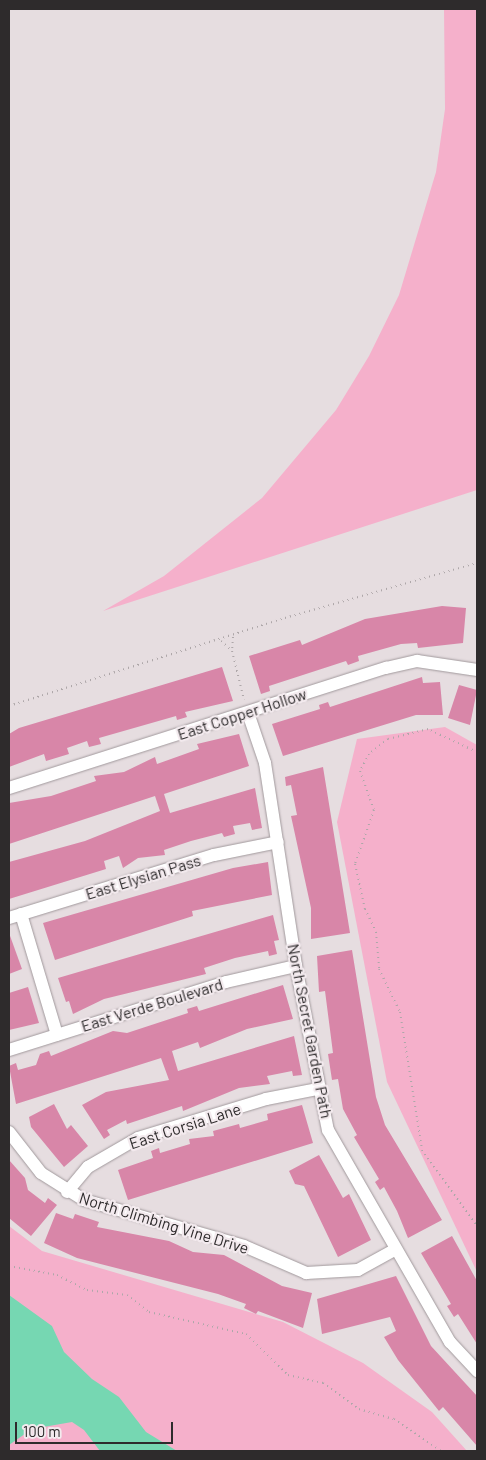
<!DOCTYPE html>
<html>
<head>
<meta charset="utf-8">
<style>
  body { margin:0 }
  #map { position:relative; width:486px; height:1460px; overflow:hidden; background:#e6dde0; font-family:Barlow,sans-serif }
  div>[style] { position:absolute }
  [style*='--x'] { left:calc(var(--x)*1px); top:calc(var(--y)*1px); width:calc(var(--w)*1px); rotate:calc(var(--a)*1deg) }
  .green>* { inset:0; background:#f5b0cb }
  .water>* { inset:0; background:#76d7b2 }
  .building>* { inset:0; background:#d886a8 }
  .path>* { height:2px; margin-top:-1px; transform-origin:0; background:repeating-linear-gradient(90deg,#aea7a9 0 1px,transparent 0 5px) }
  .roads { filter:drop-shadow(0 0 1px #a1999c) drop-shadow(0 0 1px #a1999c) }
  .minor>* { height:12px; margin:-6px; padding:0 6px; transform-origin:6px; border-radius:6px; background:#fff }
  span { translate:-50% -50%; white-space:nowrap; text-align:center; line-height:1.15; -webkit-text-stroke:4.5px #f3eaee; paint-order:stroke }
  .street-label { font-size:16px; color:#2e2b2c }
  .frame { position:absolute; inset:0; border:10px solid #2e2b2c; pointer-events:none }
  .scale { position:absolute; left:15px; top:1422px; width:158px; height:22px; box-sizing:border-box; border:2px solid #2e2b2c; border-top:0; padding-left:6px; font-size:15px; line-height:18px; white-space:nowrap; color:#2e2b2c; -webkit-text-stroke:4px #f3eaee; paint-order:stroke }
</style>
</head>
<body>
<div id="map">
  <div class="green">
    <i style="clip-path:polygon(444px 9px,477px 9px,477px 490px,103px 611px,164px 576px,262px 498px,336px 410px,369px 356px,399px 295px,436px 172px,445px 109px)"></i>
    <i style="clip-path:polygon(445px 727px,477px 745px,477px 1272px,387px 1082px,337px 822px,357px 739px)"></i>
    <i style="clip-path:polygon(9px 1226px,42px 1251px,283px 1322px,363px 1363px,432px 1412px,467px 1451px,9px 1451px)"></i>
  </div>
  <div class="water">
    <i style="clip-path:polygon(9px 1295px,52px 1326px,64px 1352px,92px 1379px,119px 1397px,146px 1432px,177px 1451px,100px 1451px,84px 1430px,72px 1422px,32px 1429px,9px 1445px)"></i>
  </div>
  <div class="building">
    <i style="clip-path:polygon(442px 606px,466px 608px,463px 643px,418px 648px,417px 643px,401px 644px,358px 656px,359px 661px,348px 665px,346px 661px,269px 686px,270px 691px,261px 694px,249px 656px,300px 640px,302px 645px,365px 619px)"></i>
    <i style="clip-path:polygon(222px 667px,233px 701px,185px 712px,187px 717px,177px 720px,176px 716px,99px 738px,101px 744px,89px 747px,87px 741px,67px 748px,69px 754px,46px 761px,44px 754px,9px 767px,9px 734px,19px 728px)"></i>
    <i style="clip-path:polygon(422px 677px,423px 683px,440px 682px,443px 715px,416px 715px,283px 756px,272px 724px,320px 709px,319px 705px,328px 702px,330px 707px)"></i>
    <i style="clip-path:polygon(459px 685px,477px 690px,470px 725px,448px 718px)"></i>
    <i style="clip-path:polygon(239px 734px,249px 766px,164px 794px,170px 813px,255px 788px,262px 828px,252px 830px,250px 823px,233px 826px,235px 834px,224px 837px,222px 833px,191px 841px,164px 850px,165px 855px,138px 858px,123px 868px,119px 856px,104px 861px,106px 869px,9px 899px,9px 862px,85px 841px,160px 811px,155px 796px,9px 844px,9px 803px,51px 796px,96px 781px,94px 776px,124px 772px,155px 757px,157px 764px,199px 749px,197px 744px)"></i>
    <i style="clip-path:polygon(323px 767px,350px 933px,311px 939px,311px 908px,291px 816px,297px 815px,291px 785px,286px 786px,285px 777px)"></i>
    <i style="clip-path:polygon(268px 862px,272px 895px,192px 911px,193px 916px,55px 960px,43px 923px,233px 868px)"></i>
    <i style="clip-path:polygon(273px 915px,279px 940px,274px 941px,277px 954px,269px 956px,268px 951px,235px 958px,204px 968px,206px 974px,104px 999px,73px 1014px,69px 1001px,66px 1002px,58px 978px)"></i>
    <i style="clip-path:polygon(9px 933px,22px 969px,9px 974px)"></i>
    <i style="clip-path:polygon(352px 950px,376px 1097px,385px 1125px,442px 1220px,408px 1238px,397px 1211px,384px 1187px,380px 1190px,375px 1182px,379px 1179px,354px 1137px,357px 1135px,343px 1109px,338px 1079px,332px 1080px,328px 1054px,333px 1053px,325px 991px,319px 992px,317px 956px)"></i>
    <i style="clip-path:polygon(283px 985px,293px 1019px,247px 1029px,200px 1048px,198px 1042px,172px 1051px,178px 1071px,294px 1036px,302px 1075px,293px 1076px,292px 1071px,267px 1076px,270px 1084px,239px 1088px,183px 1111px,182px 1106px,127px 1124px,126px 1120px,107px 1130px,110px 1135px,104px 1139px,82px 1105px,106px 1092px,169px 1080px,161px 1058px,16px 1104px,9px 1066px,16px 1063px,18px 1070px,36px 1065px,40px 1054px,49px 1051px,51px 1056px,113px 1031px,127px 1033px,188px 1013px,187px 1009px,197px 1006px,199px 1011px)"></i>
    <i style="clip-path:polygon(28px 987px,39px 1023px,9px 1030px,9px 993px)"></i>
    <i style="clip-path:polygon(54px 1104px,67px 1129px,71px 1125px,88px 1146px,64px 1167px,31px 1127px,29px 1117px)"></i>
    <i style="clip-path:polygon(302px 1105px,313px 1143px,128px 1200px,118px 1170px,153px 1158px,151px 1151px,159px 1148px,160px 1153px,190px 1144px,189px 1139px,214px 1136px,213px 1131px,239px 1124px,240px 1128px,268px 1120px,267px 1114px)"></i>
    <i style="clip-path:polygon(319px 1155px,343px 1198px,349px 1194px,371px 1240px,338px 1257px,304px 1186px,295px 1184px,289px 1171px)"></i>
    <i style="clip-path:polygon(9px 1160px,25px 1178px,28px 1190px,45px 1203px,48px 1198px,57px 1205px,31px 1236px,9px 1218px)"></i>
    <i style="clip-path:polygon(56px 1213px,73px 1219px,75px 1214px,99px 1222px,97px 1227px,169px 1241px,193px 1252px,224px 1255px,282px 1286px,312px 1293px,303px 1328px,258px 1311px,256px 1314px,244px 1308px,246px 1304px,218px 1294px,77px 1258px,44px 1243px)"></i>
    <i style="clip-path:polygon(452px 1236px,477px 1281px,477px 1344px,458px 1314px,454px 1317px,447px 1306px,451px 1304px,421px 1253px)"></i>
    <i style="clip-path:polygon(396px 1276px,431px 1346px,477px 1396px,477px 1446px,443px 1407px,439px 1411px,398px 1360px,384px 1337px,396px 1331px,390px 1317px,322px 1334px,317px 1299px)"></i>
  </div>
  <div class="path">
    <i style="--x:233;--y:637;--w:14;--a:94"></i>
    <i style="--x:232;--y:651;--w:50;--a:76.2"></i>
    <i style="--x:221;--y:641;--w:15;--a:42"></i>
    <i style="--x:9;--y:706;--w:290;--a:-17.7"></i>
    <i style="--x:285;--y:618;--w:200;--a:-16"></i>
    <i style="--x:477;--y:752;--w:54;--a:-154.9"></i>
    <i style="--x:428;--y:729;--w:41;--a:166"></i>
    <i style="--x:388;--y:739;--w:24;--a:142"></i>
    <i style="--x:369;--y:754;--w:19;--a:118"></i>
    <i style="--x:360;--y:771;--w:41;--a:70.3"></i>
    <i style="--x:374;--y:810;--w:57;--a:109.4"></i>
    <i style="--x:355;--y:864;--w:46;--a:77.5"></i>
    <i style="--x:365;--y:909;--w:25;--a:64"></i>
    <i style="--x:376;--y:932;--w:37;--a:85"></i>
    <i style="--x:379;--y:969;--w:48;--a:64"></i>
    <i style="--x:400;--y:1012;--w:140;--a:80.9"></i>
    <i style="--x:422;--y:1150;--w:94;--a:54.1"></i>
    <i style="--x:9;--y:1266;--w:49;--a:10.6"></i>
    <i style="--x:57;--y:1275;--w:34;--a:27"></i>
    <i style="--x:87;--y:1290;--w:40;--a:7.1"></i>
    <i style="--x:127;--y:1295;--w:28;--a:38"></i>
    <i style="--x:149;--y:1312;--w:99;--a:12.8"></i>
    <i style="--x:246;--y:1334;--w:59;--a:44.3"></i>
    <i style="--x:288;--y:1375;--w:36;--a:13"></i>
    <i style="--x:323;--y:1383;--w:44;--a:35.8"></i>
    <i style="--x:359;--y:1409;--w:36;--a:16"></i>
    <i style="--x:394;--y:1419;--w:57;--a:34.2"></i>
  </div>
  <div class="roads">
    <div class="minor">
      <i style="--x:248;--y:713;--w:53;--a:71.2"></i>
      <i style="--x:265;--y:763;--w:205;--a:81.3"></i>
      <i style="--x:296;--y:966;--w:167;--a:79"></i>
      <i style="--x:328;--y:1130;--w:245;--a:60.1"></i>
      <i style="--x:450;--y:1342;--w:40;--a:47"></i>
      <i style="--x:9;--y:788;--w:396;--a:-17.7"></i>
      <i style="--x:386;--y:668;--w:32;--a:-13"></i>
      <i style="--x:417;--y:661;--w:61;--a:8.5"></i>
      <i style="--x:21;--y:914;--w:126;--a:73.4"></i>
      <i style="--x:9;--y:918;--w:214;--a:-17.1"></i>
      <i style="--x:214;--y:855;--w:65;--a:-11.5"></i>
      <i style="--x:9;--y:1050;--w:227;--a:-17.4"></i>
      <i style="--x:226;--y:982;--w:72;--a:-12.9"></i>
      <i style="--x:9;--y:1132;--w:52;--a:52"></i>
      <i style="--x:41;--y:1173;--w:51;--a:32.1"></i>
      <i style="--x:84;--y:1200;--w:166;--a:16"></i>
      <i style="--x:244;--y:1246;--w:68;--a:23.5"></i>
      <i style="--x:306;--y:1273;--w:52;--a:-3.3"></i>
      <i style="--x:358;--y:1270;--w:43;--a:-28.9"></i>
      <i style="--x:67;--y:1192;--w:33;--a:-50"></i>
      <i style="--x:88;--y:1167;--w:58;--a:-30.1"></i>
      <i style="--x:138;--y:1138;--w:134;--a:-16.9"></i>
      <i style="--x:266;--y:1099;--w:53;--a:-10.9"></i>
    </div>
  </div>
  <div class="street-label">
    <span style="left:242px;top:714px;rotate:-18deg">East Copper Hollow</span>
    <span style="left:143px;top:877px;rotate:-17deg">East Elysian Pass</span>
    <span style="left:152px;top:1005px;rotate:-17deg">East Verde Boulevard</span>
    <span style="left:310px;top:1031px;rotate:79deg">North Secret Garden Path</span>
    <span style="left:185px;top:1126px;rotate:-18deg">East Corsia Lane</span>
    <span style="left:164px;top:1223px;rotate:17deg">North Climbing Vine Drive</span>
  </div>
  <div class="frame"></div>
  <div class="scale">100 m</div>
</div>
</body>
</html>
